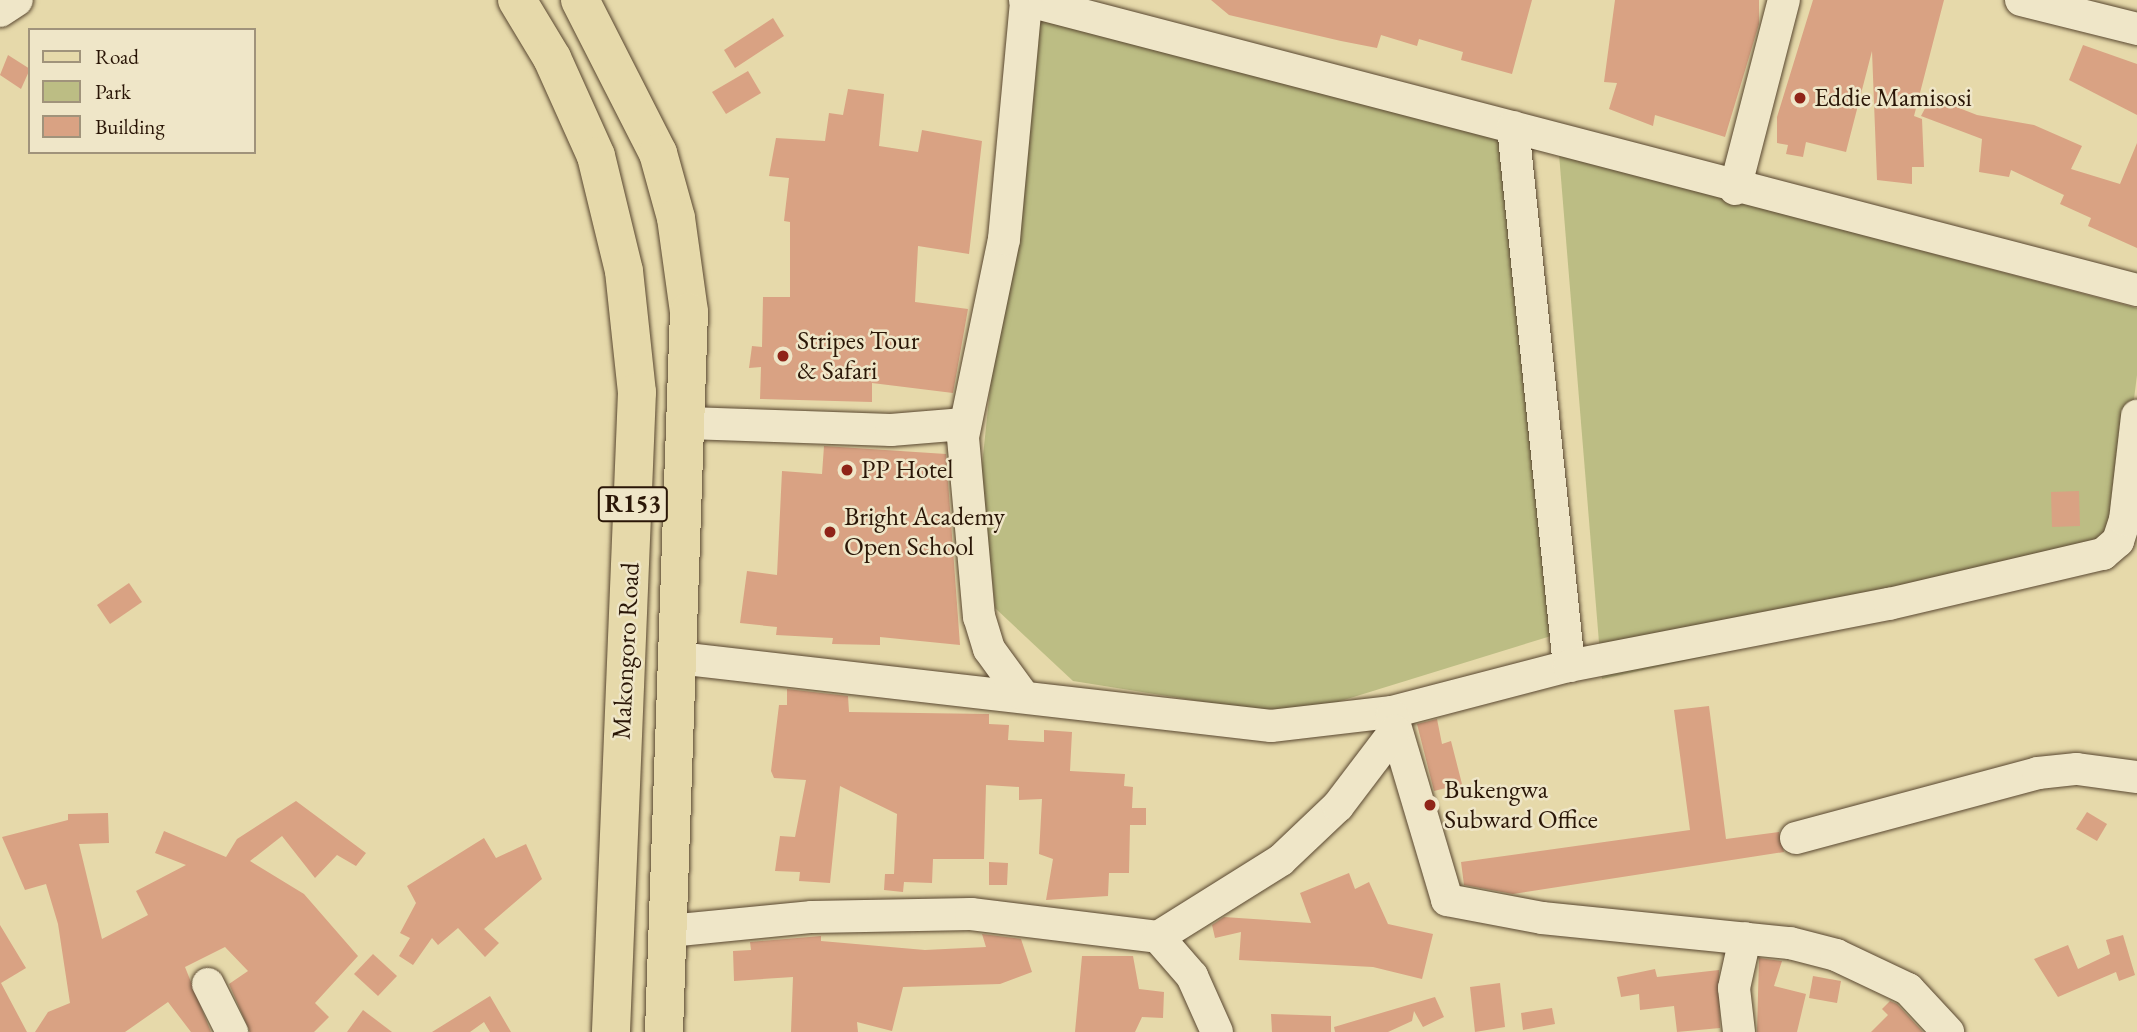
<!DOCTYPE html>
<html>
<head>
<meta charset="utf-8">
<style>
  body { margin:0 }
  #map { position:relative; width:2137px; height:1032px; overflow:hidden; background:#e6d9aa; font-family:"EB Garamond",serif }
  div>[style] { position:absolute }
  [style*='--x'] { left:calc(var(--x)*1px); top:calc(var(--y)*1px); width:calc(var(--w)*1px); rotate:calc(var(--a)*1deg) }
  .green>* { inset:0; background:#bcbd84 }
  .building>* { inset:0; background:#d9a283 }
  .roads { filter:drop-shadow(0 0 2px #594730) drop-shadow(0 0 2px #594730) }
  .minor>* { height:32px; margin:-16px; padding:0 16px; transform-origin:16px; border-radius:16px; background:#efe6c8 }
  .major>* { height:38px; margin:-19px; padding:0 19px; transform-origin:19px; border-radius:19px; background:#e6d9aa }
  .dots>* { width:19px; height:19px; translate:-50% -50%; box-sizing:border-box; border:4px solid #efe6c8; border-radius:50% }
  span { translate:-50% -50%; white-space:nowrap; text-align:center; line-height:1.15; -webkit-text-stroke:5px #efe6c8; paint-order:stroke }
  .shield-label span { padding:2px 5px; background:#efe6c8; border:2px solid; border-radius:5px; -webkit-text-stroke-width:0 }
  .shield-label { font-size:24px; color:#2a1607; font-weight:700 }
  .poi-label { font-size:26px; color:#2a1607 }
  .left { translate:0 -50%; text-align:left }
  .street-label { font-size:26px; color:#2a1607 }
  .legend { position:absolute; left:28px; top:28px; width:228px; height:126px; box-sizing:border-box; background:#efe6c8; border:2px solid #a0937b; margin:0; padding:9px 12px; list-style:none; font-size:21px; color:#2a1607 }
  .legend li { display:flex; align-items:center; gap:14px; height:35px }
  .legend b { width:35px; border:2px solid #a0937b }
</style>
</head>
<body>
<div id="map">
  <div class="green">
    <i style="clip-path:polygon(1029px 18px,1524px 133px,1551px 636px,1292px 716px,1073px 681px,995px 608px,981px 475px)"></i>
    <i style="clip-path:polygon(1559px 154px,2137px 308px,2137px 375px,2113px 568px,1602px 679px)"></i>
  </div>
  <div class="building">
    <i style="clip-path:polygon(1211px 0,1532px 0,1512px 74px,1461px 60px,1463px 52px,1419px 39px,1417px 46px,1381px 35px,1377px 48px,1341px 41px,1229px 15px)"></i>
    <i style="clip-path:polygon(1615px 0,1759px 0,1759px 24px,1725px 137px,1655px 115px,1653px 126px,1609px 109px,1617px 83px,1604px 82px)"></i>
    <i style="clip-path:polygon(1813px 0,1944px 0,1914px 116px,1922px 119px,1924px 167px,1912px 167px,1912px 184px,1877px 180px,1872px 51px,1846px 152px,1806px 142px,1803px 157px,1786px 154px,1788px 145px,1777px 143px,1777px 117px)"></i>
    <i style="clip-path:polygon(773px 18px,784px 36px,735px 68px,724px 50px)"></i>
    <i style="clip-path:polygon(2083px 45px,2137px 64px,2137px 115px,2069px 80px)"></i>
    <i style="clip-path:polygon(8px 55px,30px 69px,21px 89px,0 75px)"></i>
    <i style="clip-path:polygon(748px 71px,761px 93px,726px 114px,712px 92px)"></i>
    <i style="clip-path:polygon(848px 89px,884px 94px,879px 146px,918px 152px,922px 130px,982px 141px,969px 254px,918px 246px,915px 302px,968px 309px,953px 393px,872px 383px,872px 402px,760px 399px,761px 367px,749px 368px,752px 346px,762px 347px,763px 297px,790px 297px,790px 222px,784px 221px,789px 178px,769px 176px,776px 138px,825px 141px,829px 113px,843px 115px)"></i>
    <i style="clip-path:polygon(1931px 97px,1977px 115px,2034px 125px,2082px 146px,2071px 169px,2120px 184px,2137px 143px,2137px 248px,2088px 226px,2091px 218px,2060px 204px,2064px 195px,2011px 170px,2009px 177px,1979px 172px,1982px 139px,1921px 116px)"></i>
    <i style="clip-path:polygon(824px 446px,946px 454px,960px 645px,880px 637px,880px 645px,832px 644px,833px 638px,776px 635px,777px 627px,740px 623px,747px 571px,777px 575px,782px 471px,822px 474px)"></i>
    <i style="clip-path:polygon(2079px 491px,2080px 526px,2052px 527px,2051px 492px)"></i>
    <i style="clip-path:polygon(129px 583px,142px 602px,110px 624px,97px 605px)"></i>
    <i style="clip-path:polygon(787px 689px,848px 696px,849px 712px,989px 714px,989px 724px,1009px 725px,1008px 740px,1044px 742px,1044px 730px,1072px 732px,1070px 771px,1125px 774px,1124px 786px,1133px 787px,1132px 808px,1146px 808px,1146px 825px,1130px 825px,1129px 873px,1109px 873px,1108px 896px,1046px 900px,1053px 859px,1039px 854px,1042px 799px,1019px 800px,1019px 787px,986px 785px,984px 859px,933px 859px,932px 883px,904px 882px,903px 892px,884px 890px,885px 874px,894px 874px,897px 814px,840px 786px,830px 883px,799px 881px,800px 872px,775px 871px,780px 836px,795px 837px,806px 780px,774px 778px,771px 771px,779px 705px,787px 705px)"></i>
    <i style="clip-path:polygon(1709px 706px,1726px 839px,1779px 832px,1784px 852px,1513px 894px,1464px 885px,1461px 862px,1690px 830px,1674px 710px)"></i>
    <i style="clip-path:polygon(1437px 719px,1442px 744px,1451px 741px,1462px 784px,1434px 791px,1417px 724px)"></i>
    <i style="clip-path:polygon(296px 801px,366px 853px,356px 866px,337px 855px,315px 878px,282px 836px,250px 861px,304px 894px,358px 956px,315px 1003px,329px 1017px,314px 1032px,250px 1032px,229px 984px,248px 971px,225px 947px,185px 967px,211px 1032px,191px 1032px,168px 1002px,125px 1032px,35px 1032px,48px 1012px,70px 1003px,58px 924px,46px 884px,25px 890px,2px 837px,68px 820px,68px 814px,108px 813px,109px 843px,79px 844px,102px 939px,148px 915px,136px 891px,186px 865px,155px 853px,164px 831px,226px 857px,237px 839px)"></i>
    <i style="clip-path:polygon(2087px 812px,2107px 824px,2097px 841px,2076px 829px)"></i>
    <i style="clip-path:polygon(484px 838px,496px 858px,526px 844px,542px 879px,484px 929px,499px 943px,485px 957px,458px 928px,438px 945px,432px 938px,413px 965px,399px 956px,410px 938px,400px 933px,416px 903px,407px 886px)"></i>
    <i style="clip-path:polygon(989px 862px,1008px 863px,1007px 885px,989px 885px)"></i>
    <i style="clip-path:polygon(1349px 873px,1355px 889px,1369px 882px,1388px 924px,1433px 934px,1422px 979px,1373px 967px,1239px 960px,1241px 932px,1215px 938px,1212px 925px,1224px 917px,1311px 923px,1300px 893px)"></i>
    <i style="clip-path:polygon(0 925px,26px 968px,1px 983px,27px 1032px,0 1032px)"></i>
    <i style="clip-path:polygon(982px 934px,1021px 939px,1032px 972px,1000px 984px,903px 987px,892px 1031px,857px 1022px,858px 1032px,791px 1032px,793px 977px,734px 981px,733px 951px,751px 950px,750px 942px,821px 936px,821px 941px,925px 950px,986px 947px)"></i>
    <i style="clip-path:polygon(2123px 935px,2135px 975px,2119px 981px,2116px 972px,2058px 997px,2034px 959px,2068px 945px,2078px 969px,2110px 954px,2106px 940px)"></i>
    <i style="clip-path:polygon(373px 954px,397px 976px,378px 996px,354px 974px)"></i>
    <i style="clip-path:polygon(1082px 956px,1133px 956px,1139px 989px,1164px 992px,1163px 1018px,1142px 1017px,1135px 1032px,1075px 1032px)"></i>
    <i style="clip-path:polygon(1759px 958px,1782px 961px,1774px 986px,1806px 994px,1797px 1032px,1757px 1032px)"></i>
    <i style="clip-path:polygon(1655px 969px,1657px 977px,1719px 970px,1720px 1028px,1677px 1032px,1674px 1006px,1640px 1010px,1639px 994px,1621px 997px,1617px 977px)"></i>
    <i style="clip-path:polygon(1813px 976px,1841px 981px,1837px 1003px,1809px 998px)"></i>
    <i style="clip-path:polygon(1500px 983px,1505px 1027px,1475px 1032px,1470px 987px)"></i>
    <i style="clip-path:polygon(490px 996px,511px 1032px,490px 1032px,484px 1022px,470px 1032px,432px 1032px)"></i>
    <i style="clip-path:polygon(1435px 997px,1444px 1017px,1423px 1027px,1414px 1011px,1412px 1021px,1388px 1032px,1335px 1032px,1334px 1027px)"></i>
    <i style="clip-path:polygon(1890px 1001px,1897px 1004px,1923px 1032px,1871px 1032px,1888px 1015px,1882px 1009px)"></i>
    <i style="clip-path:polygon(1552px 1008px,1555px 1024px,1523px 1030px,1521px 1013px)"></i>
    <i style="clip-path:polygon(363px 1010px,392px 1032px,347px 1032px)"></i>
    <i style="clip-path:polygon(1271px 1014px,1331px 1016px,1331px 1032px,1272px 1032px)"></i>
  </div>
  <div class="roads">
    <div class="minor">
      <i style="--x:1025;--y:0;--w:1149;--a:14.62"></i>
      <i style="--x:2021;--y:0;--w:120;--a:14"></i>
      <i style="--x:0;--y:11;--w:20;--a:-33"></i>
      <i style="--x:1513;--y:127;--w:542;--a:84.07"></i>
      <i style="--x:1735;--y:189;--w:195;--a:-75.5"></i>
      <i style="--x:688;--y:423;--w:203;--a:2"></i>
      <i style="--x:891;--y:430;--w:73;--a:-4.7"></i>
      <i style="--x:678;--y:658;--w:597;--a:6.54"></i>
      <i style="--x:1271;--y:726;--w:122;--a:-6.6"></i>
      <i style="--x:1392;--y:712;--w:183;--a:-14.6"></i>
      <i style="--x:1569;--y:666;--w:326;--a:-11"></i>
      <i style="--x:1889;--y:604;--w:220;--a:-13.2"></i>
      <i style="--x:2103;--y:554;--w:20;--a:-41"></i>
      <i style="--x:2118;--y:541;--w:22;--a:-72"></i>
      <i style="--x:2125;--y:520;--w:105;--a:-83.4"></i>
      <i style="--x:1021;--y:693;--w:54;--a:-126"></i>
      <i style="--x:989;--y:649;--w:34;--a:-107"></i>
      <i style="--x:979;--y:617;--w:181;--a:-95.1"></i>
      <i style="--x:963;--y:437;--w:202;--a:-78.3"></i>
      <i style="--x:1004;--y:239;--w:240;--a:-84.7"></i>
      <i style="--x:1392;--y:715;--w:193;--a:73.4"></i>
      <i style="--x:1447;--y:900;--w:97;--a:10.7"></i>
      <i style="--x:1542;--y:918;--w:249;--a:5.8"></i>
      <i style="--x:1790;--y:943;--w:48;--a:14.6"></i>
      <i style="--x:1836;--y:955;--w:80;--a:25.3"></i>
      <i style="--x:1908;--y:989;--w:59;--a:47.1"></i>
      <i style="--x:1796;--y:838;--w:251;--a:-15"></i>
      <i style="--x:2038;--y:773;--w:39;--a:-6"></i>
      <i style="--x:2077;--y:769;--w:61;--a:7.6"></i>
      <i style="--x:669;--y:931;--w:144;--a:-5.6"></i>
      <i style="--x:812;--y:917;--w:159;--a:-1.1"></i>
      <i style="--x:971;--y:914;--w:188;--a:7"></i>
      <i style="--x:1158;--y:937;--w:145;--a:-32"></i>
      <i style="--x:1281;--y:860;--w:79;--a:-43.5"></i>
      <i style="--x:1338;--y:806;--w:94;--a:-52.8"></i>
      <i style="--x:1158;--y:937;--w:52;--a:48.9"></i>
      <i style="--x:1192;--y:976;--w:61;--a:65.9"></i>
      <i style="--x:208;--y:984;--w:54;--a:63.4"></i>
      <i style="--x:1739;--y:1032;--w:44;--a:-96.5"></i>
      <i style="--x:1734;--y:988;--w:51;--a:-77.6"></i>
    </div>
    <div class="major">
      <i style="--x:517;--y:0;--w:68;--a:58.9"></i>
      <i style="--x:552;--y:58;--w:107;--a:65.8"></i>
      <i style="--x:596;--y:156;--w:118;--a:76.3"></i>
      <i style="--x:624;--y:271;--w:122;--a:83.9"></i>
      <i style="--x:637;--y:392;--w:641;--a:92.33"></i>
      <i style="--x:580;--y:0;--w:172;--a:63"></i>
      <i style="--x:658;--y:153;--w:67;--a:74.5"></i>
      <i style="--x:676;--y:218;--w:95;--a:82.1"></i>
      <i style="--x:689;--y:312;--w:720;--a:91.99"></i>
    </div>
  </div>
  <div class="dots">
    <i style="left:1800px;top:98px;background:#8f2418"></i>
    <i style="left:783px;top:356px;background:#8f2418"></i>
    <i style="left:847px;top:470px;background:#8f2418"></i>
    <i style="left:830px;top:532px;background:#8f2418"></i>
    <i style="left:1430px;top:805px;background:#8f2418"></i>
  </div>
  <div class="shield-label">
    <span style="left:633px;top:504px">R153</span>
  </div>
  <div class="poi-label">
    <span class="left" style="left:1814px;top:98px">Eddie Mamisosi</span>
    <span class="left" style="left:797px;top:356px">Stripes Tour<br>&amp; Safari</span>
    <span class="left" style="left:861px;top:470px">PP Hotel</span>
    <span class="left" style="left:844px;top:532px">Bright Academy<br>Open School</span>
    <span class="left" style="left:1444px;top:805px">Bukengwa<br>Subward Office</span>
  </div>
  <div class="street-label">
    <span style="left:626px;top:651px;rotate:-87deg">Makongoro Road</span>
  </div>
  <ul class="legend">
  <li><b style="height:9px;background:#e6d9aa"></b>Road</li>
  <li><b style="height:19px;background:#bcbd84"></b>Park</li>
  <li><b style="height:19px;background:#d9a283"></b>Building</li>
  </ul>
</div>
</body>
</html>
